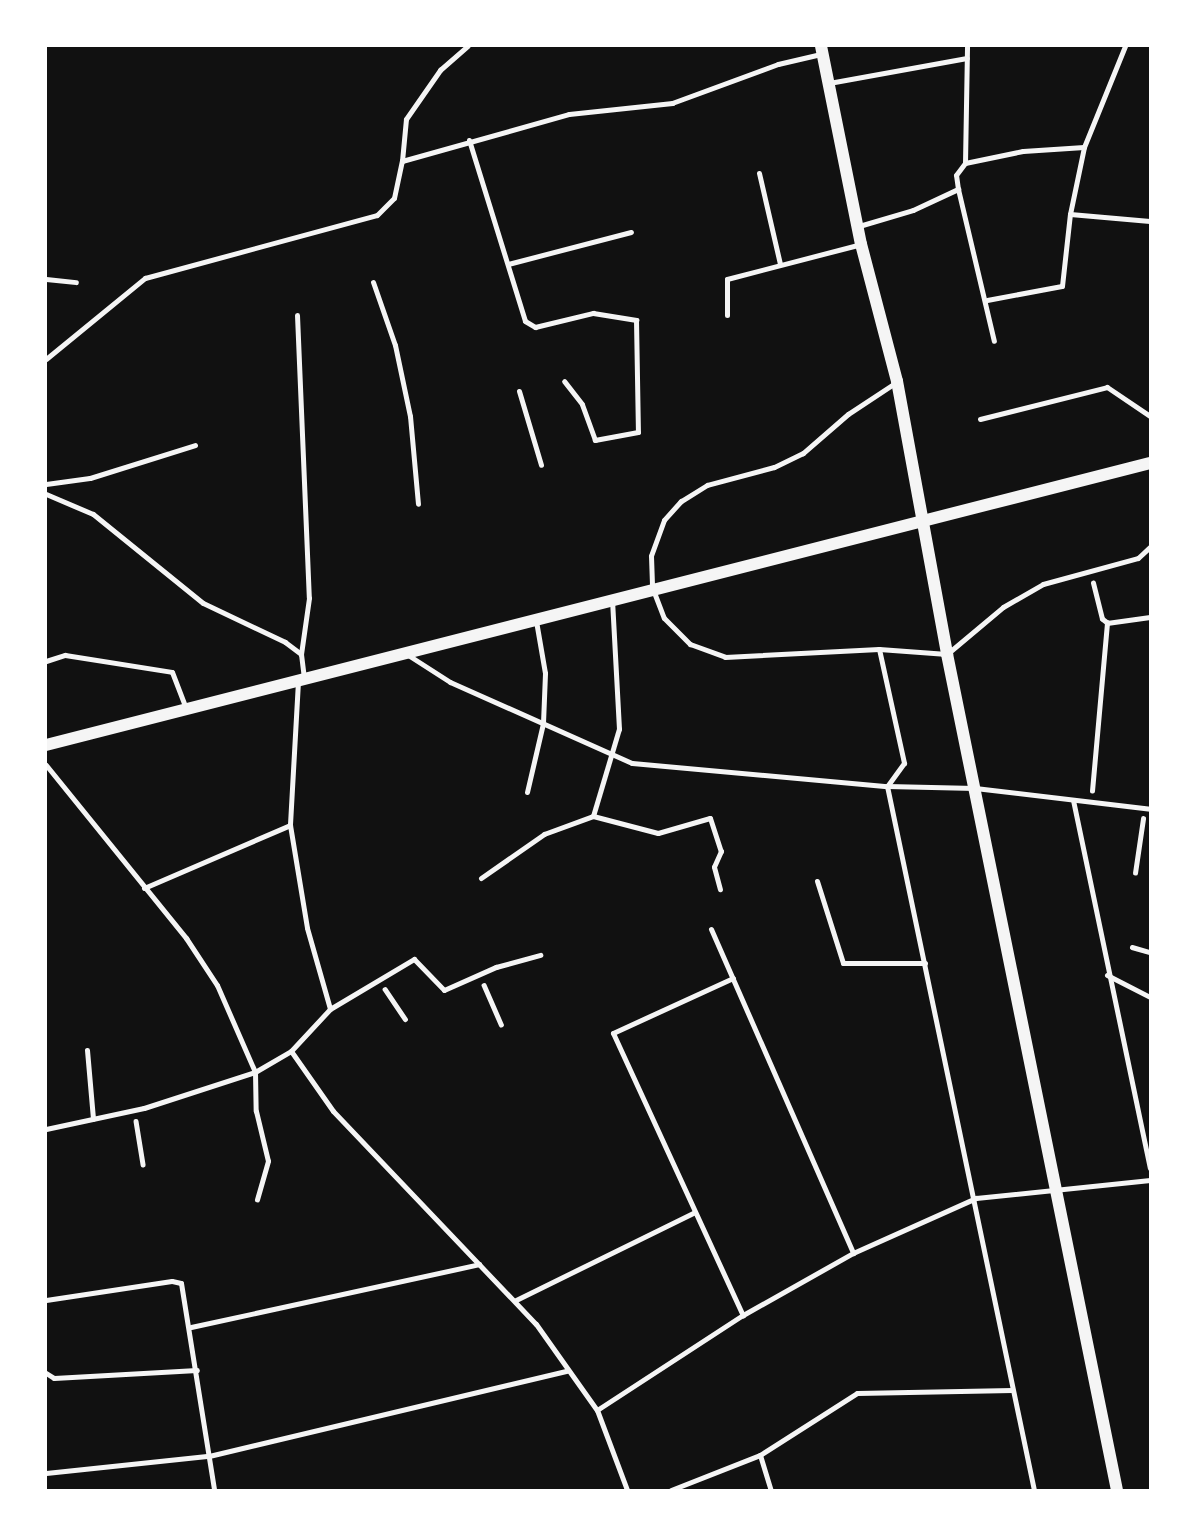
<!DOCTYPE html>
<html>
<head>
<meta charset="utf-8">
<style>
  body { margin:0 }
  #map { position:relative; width:1196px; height:1536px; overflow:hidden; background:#111; font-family:"Sofia Sans Condensed",sans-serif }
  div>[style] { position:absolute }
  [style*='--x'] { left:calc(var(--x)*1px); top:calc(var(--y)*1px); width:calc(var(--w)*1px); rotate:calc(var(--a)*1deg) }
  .path>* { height:4.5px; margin:-2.25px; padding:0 2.25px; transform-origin:2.25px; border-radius:2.25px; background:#f5f5f5 }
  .service>* { height:5px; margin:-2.5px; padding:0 2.5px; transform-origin:2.5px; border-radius:2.5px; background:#f5f5f5 }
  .tertiary>* { height:12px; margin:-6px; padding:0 6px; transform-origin:6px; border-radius:6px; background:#f5f5f5 }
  span { translate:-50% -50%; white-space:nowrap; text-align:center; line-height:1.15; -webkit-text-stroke:6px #fff; paint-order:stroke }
  .frame { position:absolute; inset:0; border:47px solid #fff; pointer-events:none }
</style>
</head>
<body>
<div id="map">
  <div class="path">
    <i style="--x:1107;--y:623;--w:43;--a:-7.9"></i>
    <i style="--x:1092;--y:791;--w:169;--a:-84.9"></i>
    <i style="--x:1107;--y:623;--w:6;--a:-141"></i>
    <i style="--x:1102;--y:619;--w:37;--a:-104"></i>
    <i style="--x:1135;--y:873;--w:55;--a:-81.6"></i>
    <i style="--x:1132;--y:947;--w:19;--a:16"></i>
    <i style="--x:484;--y:985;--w:43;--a:66.4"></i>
    <i style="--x:385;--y:989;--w:36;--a:56"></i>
    <i style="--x:136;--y:1121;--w:44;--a:80.8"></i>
  </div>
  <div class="service">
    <i style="--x:829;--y:83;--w:140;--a:-10.3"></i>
    <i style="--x:469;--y:140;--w:189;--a:72.8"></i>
    <i style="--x:525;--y:321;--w:12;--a:31"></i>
    <i style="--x:535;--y:327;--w:60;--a:-13.6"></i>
    <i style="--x:593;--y:313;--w:44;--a:9.2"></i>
    <i style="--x:636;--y:320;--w:112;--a:89"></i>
    <i style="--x:638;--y:432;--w:44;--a:169.5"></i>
    <i style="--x:595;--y:440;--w:38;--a:-110"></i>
    <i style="--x:582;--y:404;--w:29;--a:-128"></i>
    <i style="--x:402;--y:161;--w:42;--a:-84.6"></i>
    <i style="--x:406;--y:119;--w:60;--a:-55.2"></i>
    <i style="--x:440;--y:70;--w:37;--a:-41"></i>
    <i style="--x:965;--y:163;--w:117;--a:-89"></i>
    <i style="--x:759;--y:173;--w:93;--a:77"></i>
    <i style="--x:958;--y:189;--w:156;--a:76.7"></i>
    <i style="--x:1070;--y:214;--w:80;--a:5"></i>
    <i style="--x:859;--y:226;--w:56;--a:-16.5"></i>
    <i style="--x:913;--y:210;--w:50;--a:-25"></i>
    <i style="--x:958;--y:189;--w:14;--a:-98"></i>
    <i style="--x:956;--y:175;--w:15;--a:-53"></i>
    <i style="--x:965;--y:163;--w:59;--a:-11.7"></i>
    <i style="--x:1023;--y:151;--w:61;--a:-3.8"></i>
    <i style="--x:508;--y:264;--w:127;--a:-14.6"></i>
    <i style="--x:46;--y:279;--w:30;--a:6"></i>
    <i style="--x:373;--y:282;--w:67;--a:70.8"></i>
    <i style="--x:395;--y:345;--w:73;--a:78.1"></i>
    <i style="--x:410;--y:416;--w:88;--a:84.8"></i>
    <i style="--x:987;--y:300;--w:76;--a:-10.6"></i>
    <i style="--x:1062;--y:286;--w:72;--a:-83.7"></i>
    <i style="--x:1070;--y:214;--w:68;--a:-78.2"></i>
    <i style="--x:1084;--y:147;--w:109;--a:-67.9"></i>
    <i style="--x:297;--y:315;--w:283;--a:87.6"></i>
    <i style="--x:309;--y:598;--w:57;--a:98.1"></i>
    <i style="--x:727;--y:315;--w:36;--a:-90"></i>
    <i style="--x:727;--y:279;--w:138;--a:-14.6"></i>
    <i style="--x:46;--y:359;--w:128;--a:-39.3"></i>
    <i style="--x:145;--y:278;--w:240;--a:-15.2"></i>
    <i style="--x:377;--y:215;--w:24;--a:-45"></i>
    <i style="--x:394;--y:198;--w:38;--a:-78"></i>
    <i style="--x:402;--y:161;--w:173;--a:-15.7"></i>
    <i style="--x:569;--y:114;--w:104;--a:-6.1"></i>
    <i style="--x:672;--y:103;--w:113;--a:-20.2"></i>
    <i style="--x:778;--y:64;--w:44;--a:-13.1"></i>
    <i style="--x:895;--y:383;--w:56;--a:146.6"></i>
    <i style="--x:848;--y:414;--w:60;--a:139.1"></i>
    <i style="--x:803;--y:453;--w:32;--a:154"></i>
    <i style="--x:774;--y:467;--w:69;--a:165"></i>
    <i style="--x:707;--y:485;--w:31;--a:148"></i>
    <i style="--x:681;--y:501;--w:25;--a:132"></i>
    <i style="--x:664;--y:520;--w:38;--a:110"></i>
    <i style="--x:651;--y:556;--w:31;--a:88"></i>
    <i style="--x:652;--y:587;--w:33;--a:69"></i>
    <i style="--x:664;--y:618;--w:37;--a:45"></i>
    <i style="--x:690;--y:644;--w:37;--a:20"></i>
    <i style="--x:725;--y:657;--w:154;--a:-3"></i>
    <i style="--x:879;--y:649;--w:68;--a:4.2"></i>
    <i style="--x:947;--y:654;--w:73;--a:-40"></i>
    <i style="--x:1003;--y:607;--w:46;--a:-29.9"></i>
    <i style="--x:1043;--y:584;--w:98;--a:-15.3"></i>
    <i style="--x:1138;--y:558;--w:16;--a:-43"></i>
    <i style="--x:519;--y:391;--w:77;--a:73.4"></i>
    <i style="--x:980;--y:419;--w:131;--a:-14.1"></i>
    <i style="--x:1107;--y:387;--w:52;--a:34"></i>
    <i style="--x:46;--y:484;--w:44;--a:-7.8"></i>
    <i style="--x:90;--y:478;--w:110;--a:-17.4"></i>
    <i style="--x:46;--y:494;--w:51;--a:23.1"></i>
    <i style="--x:93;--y:514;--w:141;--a:39"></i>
    <i style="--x:203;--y:603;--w:91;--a:25.4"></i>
    <i style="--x:285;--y:642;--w:20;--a:37"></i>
    <i style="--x:301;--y:654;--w:25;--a:83"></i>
    <i style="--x:879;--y:649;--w:117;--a:77.6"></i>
    <i style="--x:904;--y:763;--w:29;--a:126"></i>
    <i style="--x:887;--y:786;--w:719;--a:78.21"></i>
    <i style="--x:408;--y:655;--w:50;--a:32.7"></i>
    <i style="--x:450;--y:682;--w:199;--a:24"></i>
    <i style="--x:632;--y:763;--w:256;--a:5.2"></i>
    <i style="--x:887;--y:786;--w:88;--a:1.3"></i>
    <i style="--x:975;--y:788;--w:176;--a:6.8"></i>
    <i style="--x:46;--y:661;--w:20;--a:-18"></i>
    <i style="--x:65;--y:655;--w:108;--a:9"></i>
    <i style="--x:172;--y:672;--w:40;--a:69"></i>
    <i style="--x:298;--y:681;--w:144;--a:93.2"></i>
    <i style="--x:290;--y:825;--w:104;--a:80.6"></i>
    <i style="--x:307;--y:928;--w:84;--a:74.1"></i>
    <i style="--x:46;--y:765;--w:223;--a:51"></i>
    <i style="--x:186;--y:938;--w:56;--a:56.6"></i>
    <i style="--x:217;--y:985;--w:95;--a:66.4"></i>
    <i style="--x:255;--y:1072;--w:39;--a:89"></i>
    <i style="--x:256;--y:1111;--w:51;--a:76.5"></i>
    <i style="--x:268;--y:1161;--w:40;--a:106"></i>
    <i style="--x:527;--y:792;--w:71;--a:-76.9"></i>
    <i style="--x:543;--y:723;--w:50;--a:-87.7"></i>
    <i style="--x:545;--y:673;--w:53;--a:-99.8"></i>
    <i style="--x:1073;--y:800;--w:376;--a:78.2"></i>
    <i style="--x:593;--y:816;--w:91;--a:-73.4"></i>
    <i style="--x:619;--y:729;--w:129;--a:-93.1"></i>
    <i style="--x:481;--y:878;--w:77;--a:-34.9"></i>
    <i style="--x:544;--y:834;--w:52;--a:-20.2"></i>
    <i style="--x:593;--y:816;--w:67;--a:14.7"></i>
    <i style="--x:658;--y:833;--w:54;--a:-16.1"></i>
    <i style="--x:710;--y:818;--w:35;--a:72"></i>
    <i style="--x:721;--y:851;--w:17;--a:114"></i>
    <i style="--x:714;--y:867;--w:23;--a:75"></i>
    <i style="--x:817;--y:881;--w:86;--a:72.4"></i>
    <i style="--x:843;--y:963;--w:82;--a:0"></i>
    <i style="--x:144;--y:888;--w:159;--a:-23.3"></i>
    <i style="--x:711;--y:929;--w:354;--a:66.3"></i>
    <i style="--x:1107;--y:975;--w:48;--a:27.1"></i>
    <i style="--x:733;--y:978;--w:132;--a:155.4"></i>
    <i style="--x:613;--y:1033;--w:311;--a:65.3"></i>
    <i style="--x:87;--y:1050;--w:69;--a:85"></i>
    <i style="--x:291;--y:1051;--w:73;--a:55"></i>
    <i style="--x:333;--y:1111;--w:294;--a:46.4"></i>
    <i style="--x:536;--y:1324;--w:105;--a:54.7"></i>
    <i style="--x:597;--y:1410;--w:85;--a:69.4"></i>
    <i style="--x:46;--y:1129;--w:100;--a:-12.1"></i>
    <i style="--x:144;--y:1108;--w:117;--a:-18"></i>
    <i style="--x:255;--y:1072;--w:42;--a:-30.3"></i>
    <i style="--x:291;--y:1051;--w:57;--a:-47.1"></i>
    <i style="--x:330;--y:1009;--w:98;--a:-30.8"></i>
    <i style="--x:414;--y:959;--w:43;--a:45.9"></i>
    <i style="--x:444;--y:990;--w:57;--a:-23.9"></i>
    <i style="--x:496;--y:967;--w:46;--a:-15.3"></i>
    <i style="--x:46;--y:1300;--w:127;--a:-8.6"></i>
    <i style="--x:172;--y:1281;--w:9;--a:13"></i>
    <i style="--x:181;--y:1283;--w:210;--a:80.9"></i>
    <i style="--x:516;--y:1300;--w:199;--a:-26.2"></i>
    <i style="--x:191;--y:1327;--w:295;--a:-12.3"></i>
    <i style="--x:46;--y:1373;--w:9;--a:32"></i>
    <i style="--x:54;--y:1378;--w:143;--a:-3.2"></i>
    <i style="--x:597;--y:1410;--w:174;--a:-33.1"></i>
    <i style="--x:743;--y:1315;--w:126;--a:-29.4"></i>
    <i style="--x:853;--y:1253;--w:135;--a:-24.1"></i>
    <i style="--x:976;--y:1198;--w:175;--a:-5.9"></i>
    <i style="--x:760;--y:1455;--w:37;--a:73"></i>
    <i style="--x:46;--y:1473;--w:164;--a:-6"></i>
    <i style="--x:209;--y:1456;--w:368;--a:-13.4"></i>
    <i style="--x:671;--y:1490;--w:96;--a:-21.5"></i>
    <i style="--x:760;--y:1455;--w:115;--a:-32.6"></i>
    <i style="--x:857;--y:1393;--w:155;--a:-1.1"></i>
  </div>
  <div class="tertiary">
    <i style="--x:821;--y:46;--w:202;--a:78.6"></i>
    <i style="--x:861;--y:244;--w:142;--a:75.3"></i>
    <i style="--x:897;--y:381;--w:278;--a:79.6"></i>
    <i style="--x:947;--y:654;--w:853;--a:78.51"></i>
    <i style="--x:46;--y:745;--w:1139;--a:-14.33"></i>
  </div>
  <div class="frame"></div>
</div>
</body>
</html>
